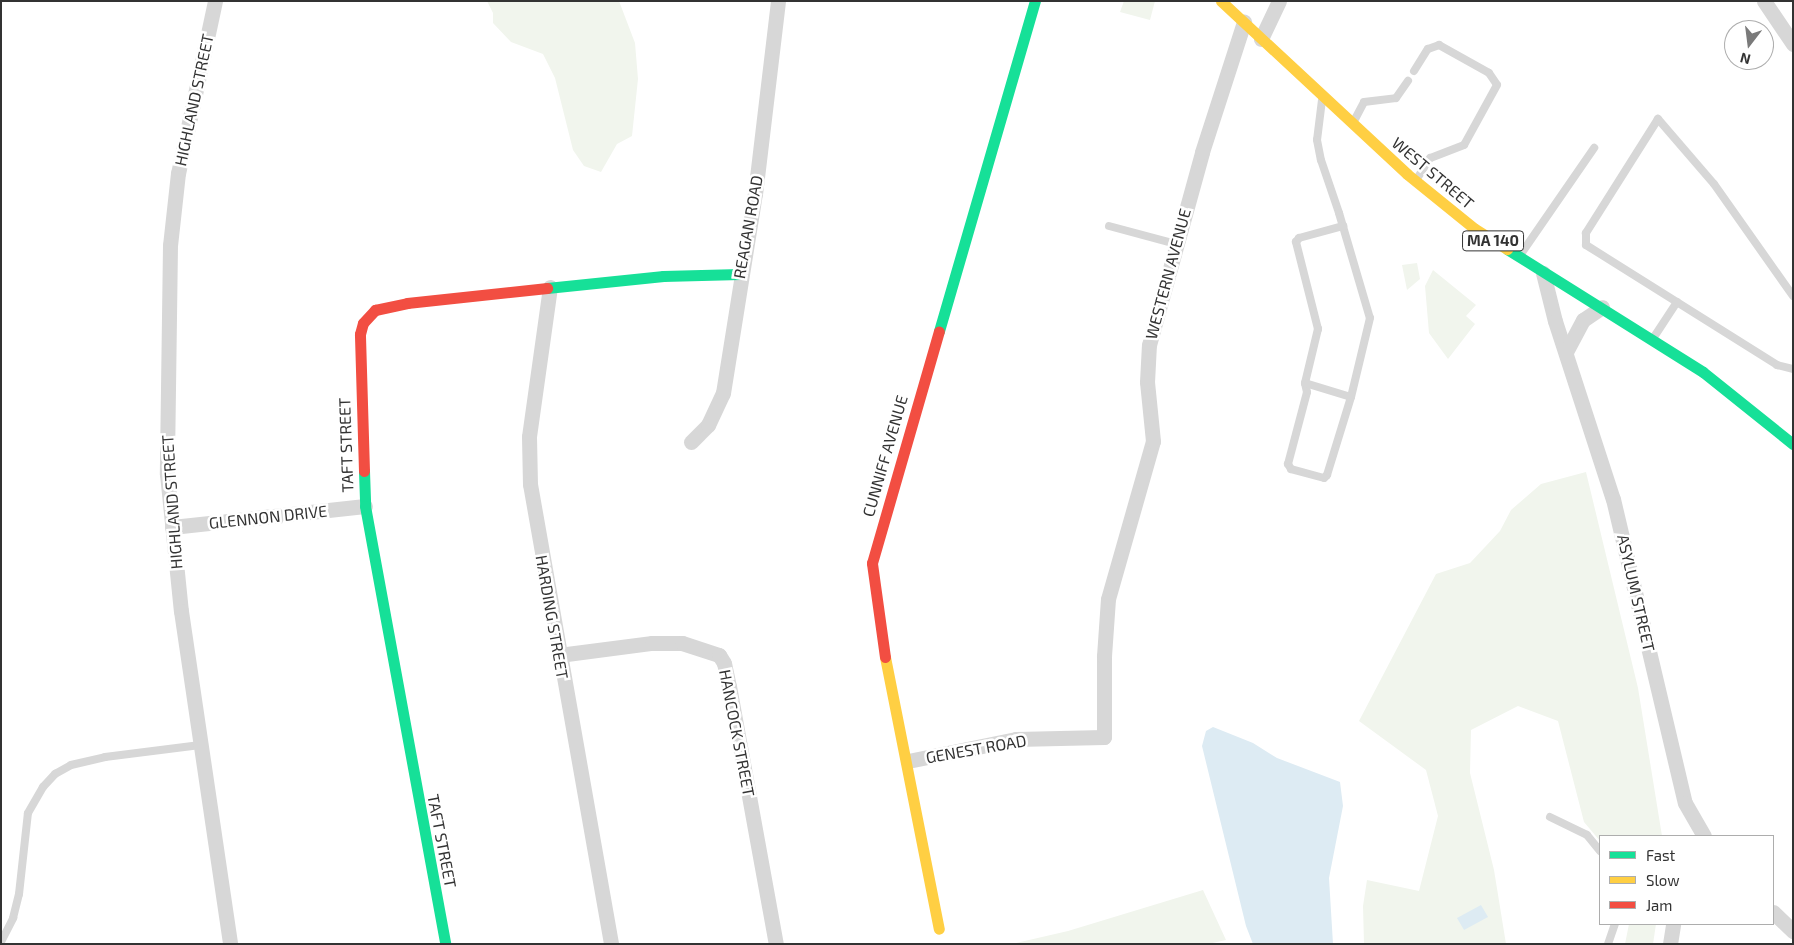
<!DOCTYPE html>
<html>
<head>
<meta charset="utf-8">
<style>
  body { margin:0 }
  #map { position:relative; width:1794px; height:945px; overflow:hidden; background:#fff; font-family:"Exo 2",sans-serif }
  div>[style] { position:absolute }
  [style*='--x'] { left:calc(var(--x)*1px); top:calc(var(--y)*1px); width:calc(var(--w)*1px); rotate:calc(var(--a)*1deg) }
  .green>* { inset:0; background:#f1f5ed }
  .water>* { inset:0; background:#ddebf3 }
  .lane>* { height:8px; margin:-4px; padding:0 4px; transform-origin:4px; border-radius:4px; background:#d7d7d7 }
  .street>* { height:15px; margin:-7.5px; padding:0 7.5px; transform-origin:7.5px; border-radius:7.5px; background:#d7d7d7 }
  .fast>* { height:11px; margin:-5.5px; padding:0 5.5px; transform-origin:5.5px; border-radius:5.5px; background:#16e098 }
  .slow>* { height:11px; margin:-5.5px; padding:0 5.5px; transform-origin:5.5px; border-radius:5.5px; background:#ffcf43 }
  .jam>* { height:11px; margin:-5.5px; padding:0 5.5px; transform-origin:5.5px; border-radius:5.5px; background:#f24e42 }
  span { translate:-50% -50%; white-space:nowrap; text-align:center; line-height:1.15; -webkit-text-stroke:5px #fff; paint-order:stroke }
  .shield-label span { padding:1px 4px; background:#fff; border:1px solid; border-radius:4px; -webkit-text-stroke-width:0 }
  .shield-label { font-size:15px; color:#333; font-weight:700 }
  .street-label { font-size:16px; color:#333 }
  .frame { position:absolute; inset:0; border:2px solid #333; pointer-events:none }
  .legend { position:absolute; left:1599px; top:835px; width:175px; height:90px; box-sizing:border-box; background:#fff; border:1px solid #adadad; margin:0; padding:6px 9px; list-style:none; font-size:15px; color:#333 }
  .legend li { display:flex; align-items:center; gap:10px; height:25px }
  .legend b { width:25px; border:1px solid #adadad }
  .north { position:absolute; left:1724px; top:20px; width:50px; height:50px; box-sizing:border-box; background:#fff; border:1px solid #adadad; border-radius:50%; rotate:195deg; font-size:14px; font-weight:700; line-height:20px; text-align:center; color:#333 }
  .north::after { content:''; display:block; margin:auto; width:18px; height:22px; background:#7a7a7a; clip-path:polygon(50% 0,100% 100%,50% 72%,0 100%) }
</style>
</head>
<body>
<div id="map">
  <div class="green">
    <i style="clip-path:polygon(487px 1px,619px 1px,635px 43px,638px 79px,632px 136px,617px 144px,601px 172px,584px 166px,573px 150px,555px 78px,543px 54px,511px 42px,493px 23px,493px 13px)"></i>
    <i style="clip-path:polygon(1124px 1px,1155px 1px,1150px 20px,1120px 12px)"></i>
    <i style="clip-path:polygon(1417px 263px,1420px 279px,1407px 290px,1402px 265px)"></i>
    <i style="clip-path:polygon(1433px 270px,1476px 305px,1466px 316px,1475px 324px,1448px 359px,1429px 333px,1425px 286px)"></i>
    <i style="clip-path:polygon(1586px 472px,1638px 688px,1662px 836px,1600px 836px,1600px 841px,1584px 822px,1558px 721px,1518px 706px,1471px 730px,1470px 773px,1494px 870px,1506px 944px,1364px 944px,1363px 906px,1367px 880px,1419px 891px,1438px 816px,1426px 770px,1359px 721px,1436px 574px,1470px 563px,1500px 531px,1511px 510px,1541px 484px)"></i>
    <i style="clip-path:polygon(1203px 890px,1226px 940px,1208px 944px,1012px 944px,1068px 931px)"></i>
    <i style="clip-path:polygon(1629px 924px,1656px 924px,1653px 944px,1625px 944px)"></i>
  </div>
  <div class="water">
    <i style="clip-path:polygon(1213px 727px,1253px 743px,1277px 758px,1340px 782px,1343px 806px,1329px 878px,1333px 944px,1253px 944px,1246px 926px,1202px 746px,1206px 731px)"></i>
    <i style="clip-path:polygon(1481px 905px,1488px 917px,1464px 930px,1457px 918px)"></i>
  </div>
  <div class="lane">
    <i style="--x:1414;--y:71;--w:26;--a:-58"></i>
    <i style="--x:1428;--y:49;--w:12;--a:-20"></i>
    <i style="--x:1439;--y:45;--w:57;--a:29.2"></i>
    <i style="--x:1489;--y:73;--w:14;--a:56"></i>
    <i style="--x:1497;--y:85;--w:68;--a:118.8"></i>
    <i style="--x:1464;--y:145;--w:36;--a:159"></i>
    <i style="--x:1430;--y:158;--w:25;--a:122"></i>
    <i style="--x:1322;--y:100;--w:40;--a:97.1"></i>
    <i style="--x:1317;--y:140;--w:20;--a:79"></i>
    <i style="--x:1321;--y:160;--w:56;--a:71.2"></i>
    <i style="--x:1339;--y:213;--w:109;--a:73.6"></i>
    <i style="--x:1370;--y:318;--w:81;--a:103.5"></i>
    <i style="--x:1351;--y:397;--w:82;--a:107.1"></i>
    <i style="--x:1327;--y:475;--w:4;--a:135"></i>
    <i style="--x:1324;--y:478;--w:34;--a:-165"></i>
    <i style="--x:1291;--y:469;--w:6;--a:-121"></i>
    <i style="--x:1288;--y:464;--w:74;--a:-75.2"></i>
    <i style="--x:1307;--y:392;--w:9;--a:-103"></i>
    <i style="--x:1305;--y:383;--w:56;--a:-76.5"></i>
    <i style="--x:1318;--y:329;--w:90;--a:-104.2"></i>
    <i style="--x:1296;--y:242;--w:5;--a:-53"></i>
    <i style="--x:1299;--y:238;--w:46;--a:-15.3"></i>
    <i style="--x:1354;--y:121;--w:21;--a:-62"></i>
    <i style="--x:1364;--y:102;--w:32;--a:-7"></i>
    <i style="--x:1396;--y:98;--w:21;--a:-55"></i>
    <i style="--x:1109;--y:226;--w:69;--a:15"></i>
    <i style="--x:1521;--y:254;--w:129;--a:-55.4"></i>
    <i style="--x:1793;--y:296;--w:137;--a:-125.2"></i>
    <i style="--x:1714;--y:184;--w:86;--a:-130.7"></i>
    <i style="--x:1658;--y:119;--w:135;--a:122.3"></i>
    <i style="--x:1586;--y:233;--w:12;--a:90"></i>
    <i style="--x:1586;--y:245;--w:226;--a:32.1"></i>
    <i style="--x:1777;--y:365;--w:16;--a:14"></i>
    <i style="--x:1654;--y:337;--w:42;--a:-56.7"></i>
    <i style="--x:1305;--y:383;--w:48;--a:16.9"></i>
    <i style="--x:1550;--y:817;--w:41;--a:25.9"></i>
    <i style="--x:1587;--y:835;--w:21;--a:51"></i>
    <i style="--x:1;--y:942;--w:27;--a:-63"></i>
    <i style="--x:13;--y:918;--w:25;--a:-76"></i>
    <i style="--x:19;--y:894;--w:81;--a:-83.7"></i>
    <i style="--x:28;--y:813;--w:30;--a:-60"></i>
    <i style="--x:43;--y:787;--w:18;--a:-47"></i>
    <i style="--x:55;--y:774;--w:18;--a:-29"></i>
    <i style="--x:71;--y:765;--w:35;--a:-13"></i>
    <i style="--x:105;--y:757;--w:96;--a:-7.2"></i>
    <i style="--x:1608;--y:944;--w:21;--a:-71"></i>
  </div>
  <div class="street">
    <i style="--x:215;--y:1;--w:176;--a:102.1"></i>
    <i style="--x:178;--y:173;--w:72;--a:96.3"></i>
    <i style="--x:170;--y:245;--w:229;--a:90.8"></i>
    <i style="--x:167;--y:474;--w:138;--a:84.2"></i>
    <i style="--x:181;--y:611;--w:337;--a:81.6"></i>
    <i style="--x:1764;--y:1;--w:52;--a:56"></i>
    <i style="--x:1261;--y:39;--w:42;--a:-64.7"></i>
    <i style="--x:1543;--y:273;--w:49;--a:76"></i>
    <i style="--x:1555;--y:321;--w:187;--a:72"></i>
    <i style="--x:1613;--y:499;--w:312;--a:76.7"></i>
    <i style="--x:1685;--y:803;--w:38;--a:60"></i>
    <i style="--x:550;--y:287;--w:151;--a:98"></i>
    <i style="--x:529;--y:437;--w:47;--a:88.8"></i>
    <i style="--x:530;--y:484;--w:467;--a:80"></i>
    <i style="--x:1567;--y:350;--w:34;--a:-62"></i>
    <i style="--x:1583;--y:320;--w:23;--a:-34"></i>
    <i style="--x:691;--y:442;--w:24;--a:-45"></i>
    <i style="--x:708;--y:425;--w:35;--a:-65"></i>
    <i style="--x:723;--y:393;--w:202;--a:-80.9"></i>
    <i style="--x:755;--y:194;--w:194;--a:-83.2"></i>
    <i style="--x:172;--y:527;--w:194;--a:-6.2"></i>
    <i style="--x:559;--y:655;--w:94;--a:-7.4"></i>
    <i style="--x:652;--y:643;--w:30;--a:0"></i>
    <i style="--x:682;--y:643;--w:39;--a:18"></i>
    <i style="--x:719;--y:655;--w:9;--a:58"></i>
    <i style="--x:724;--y:663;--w:24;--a:78"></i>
    <i style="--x:729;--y:686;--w:262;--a:79.7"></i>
    <i style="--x:908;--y:761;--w:110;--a:-11.5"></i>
    <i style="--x:1016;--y:739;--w:88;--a:-1.3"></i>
    <i style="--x:1104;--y:737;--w:81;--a:-90"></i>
    <i style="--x:1104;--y:656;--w:57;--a:-86"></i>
    <i style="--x:1108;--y:599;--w:164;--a:-74.1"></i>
    <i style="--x:1153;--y:441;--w:59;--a:-95.8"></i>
    <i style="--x:1147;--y:382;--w:37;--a:-87"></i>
    <i style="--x:1149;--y:345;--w:200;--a:-74.6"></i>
    <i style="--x:1202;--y:152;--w:137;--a:-72.1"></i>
    <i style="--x:1773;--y:912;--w:28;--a:44"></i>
    <i style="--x:1670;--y:944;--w:20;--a:-81"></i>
  </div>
  <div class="fast">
    <i style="--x:1507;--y:249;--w:231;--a:32.1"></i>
    <i style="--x:1703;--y:372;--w:115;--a:38.7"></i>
    <i style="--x:547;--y:288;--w:117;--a:-5.9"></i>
    <i style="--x:663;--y:276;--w:77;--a:-1.5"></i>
    <i style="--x:939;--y:331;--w:344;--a:-73.8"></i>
    <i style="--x:364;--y:471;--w:35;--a:88"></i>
    <i style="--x:365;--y:506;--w:445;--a:79.6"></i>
  </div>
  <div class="slow">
    <i style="--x:1221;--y:1;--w:254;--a:42.9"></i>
    <i style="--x:1407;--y:174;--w:87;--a:39"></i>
    <i style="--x:1475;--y:229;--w:38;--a:32"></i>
    <i style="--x:885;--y:657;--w:277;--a:78.8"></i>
  </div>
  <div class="jam">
    <i style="--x:364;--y:471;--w:137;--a:-91.7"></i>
    <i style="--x:360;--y:334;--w:11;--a:-75"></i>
    <i style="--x:363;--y:323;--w:18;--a:-47"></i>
    <i style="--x:375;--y:310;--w:33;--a:-12"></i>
    <i style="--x:407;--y:303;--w:141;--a:-6.1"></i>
    <i style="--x:885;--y:657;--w:95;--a:-97.9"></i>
    <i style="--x:872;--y:563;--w:241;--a:-73.9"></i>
  </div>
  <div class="shield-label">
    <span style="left:1493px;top:241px">MA 140</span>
  </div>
  <div class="street-label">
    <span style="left:194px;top:100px;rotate:-78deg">HIGHLAND STREET</span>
    <span style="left:1433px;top:173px;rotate:40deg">WEST STREET</span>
    <span style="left:748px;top:227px;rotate:-80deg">REAGAN ROAD</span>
    <span style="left:1168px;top:274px;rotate:-75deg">WESTERN AVENUE</span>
    <span style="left:346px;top:445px;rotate:-92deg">TAFT STREET</span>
    <span style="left:885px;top:456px;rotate:-74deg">CUNNIFF AVENUE</span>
    <span style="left:172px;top:502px;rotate:-94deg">HIGHLAND STREET</span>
    <span style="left:268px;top:517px;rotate:-6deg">GLENNON DRIVE</span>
    <span style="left:1636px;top:593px;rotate:77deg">ASYLUM STREET</span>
    <span style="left:552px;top:617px;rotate:80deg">HARDING STREET</span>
    <span style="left:737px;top:733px;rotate:79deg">HANCOCK STREET</span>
    <span style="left:976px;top:749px;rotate:-10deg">GENEST ROAD</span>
    <span style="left:442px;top:841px;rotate:79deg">TAFT STREET</span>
  </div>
  <div class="frame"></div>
  <ul class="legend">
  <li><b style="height:6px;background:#16e098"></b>Fast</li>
  <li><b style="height:6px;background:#ffcf43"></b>Slow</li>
  <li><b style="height:6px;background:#f24e42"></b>Jam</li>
  </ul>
  <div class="north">N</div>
</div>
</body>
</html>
